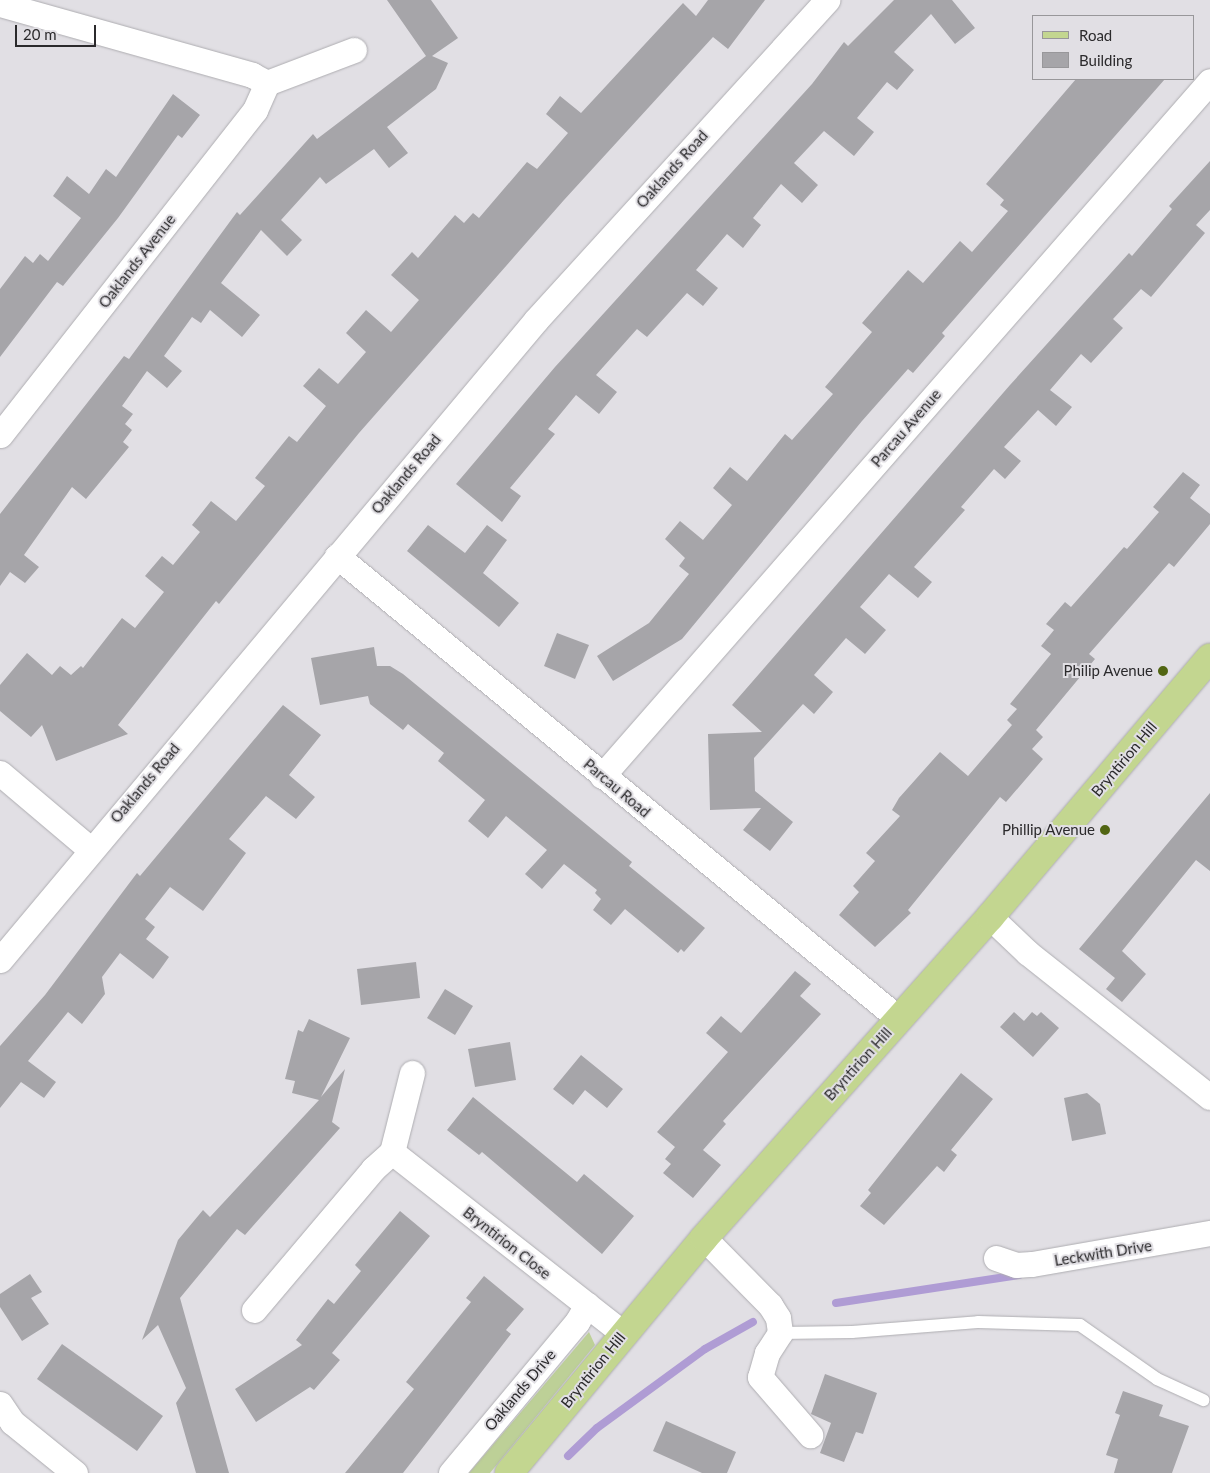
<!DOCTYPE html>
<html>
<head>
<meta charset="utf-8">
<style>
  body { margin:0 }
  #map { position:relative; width:1210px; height:1473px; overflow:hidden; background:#e1dfe4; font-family:Lato,sans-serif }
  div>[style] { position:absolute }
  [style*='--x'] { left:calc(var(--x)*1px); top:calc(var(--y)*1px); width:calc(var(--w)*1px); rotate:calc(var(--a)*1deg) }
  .green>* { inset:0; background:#bdd097 }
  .stream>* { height:8px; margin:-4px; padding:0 4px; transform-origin:4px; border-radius:4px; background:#af9cd4 }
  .building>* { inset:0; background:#a6a5a9 }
  .roads { filter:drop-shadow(0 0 1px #aeadb1) drop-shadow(0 0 1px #aeadb1) }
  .service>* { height:12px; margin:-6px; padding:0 6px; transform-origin:6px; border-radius:6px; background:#fff }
  .minor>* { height:25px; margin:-12.5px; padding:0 12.5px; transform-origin:12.5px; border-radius:12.5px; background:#fff }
  .primary>* { height:28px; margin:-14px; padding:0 14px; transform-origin:14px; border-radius:14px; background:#c3d690 }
  .dots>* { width:14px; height:14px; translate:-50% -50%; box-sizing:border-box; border:2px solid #e1dfe4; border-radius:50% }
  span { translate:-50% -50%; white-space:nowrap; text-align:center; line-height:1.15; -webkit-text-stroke:4px #e1dfe4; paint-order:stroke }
  .street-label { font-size:15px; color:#2b2a2c }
  .poi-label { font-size:15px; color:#2b2a2c }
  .right { translate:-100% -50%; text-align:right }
  .legend { position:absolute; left:1032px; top:15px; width:162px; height:65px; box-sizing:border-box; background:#e1dfe4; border:1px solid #98979a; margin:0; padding:6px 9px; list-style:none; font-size:15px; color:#2b2a2c }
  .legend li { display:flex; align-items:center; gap:10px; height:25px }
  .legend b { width:25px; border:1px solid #98979a }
  .scale { position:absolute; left:15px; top:25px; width:81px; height:22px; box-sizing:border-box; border:2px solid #2b2a2c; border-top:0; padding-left:6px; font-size:15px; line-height:18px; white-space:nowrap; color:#2b2a2c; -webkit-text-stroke:4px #e1dfe4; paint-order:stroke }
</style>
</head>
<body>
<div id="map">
  <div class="green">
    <i style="clip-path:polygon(589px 1332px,595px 1345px,490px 1473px,469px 1473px)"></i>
  </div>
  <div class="stream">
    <i style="--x:836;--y:1303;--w:185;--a:-8.7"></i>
    <i style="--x:568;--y:1456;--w:40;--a:-44"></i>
    <i style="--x:597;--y:1428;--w:134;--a:-36.2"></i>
    <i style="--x:705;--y:1349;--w:55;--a:-29.4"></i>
  </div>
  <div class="building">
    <i style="clip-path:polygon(387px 0,431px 0,458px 38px,432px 56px,448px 63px,436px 89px,387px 127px,408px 153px,389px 168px,374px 149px,326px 184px,320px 177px,281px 220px,302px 240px,287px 256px,261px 230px,221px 283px,260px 315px,242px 337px,210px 310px,201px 323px,192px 317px,164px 356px,182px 371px,167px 388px,147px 371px,122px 406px,133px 414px,125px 424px,132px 430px,123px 442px,129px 447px,86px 499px,72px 487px,24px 555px,39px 567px,25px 583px,10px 572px,0 586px,0 514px,124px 356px,129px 359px,237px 212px,240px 215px,313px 134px,317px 139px,426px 56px)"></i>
    <i style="clip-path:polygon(708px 0,765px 0,728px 49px,713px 37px,564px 200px,359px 433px,219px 604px,216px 601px,118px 725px,128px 734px,56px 761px,42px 725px,31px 737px,0 711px,0 685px,27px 653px,52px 675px,60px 666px,71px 675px,81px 666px,83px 668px,122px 618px,135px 628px,164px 592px,145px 576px,162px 556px,173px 565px,200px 532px,192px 525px,211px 501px,236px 521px,265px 486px,255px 478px,289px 436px,297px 442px,326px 406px,303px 386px,319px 368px,338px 384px,366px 352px,346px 333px,366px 310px,391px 332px,419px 300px,391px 275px,412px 252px,418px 258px,455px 215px,464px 223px,473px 213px,479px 218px,527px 162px,537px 169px,568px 133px,546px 114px,560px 96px,581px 113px,683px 3px,696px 16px)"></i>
    <i style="clip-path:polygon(894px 0,952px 0,975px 28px,955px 44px,931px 14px,894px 52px,914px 70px,897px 90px,887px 82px,857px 118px,874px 132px,854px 156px,824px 131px,794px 163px,818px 185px,802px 203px,781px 184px,753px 218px,761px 225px,743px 248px,727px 234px,696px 270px,718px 288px,703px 306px,687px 293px,647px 337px,637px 329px,596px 375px,617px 392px,599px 414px,576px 395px,548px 429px,555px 434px,510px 488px,521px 496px,502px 522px,456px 484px,555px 367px,812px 84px,844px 42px,848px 46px)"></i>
    <i style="clip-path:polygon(1076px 79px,1165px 79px,942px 333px,945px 336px,913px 373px,908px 369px,862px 421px,682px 639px,613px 681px,597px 656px,649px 623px,689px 574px,679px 566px,685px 558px,665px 539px,680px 521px,703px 540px,732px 505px,713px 488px,730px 467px,747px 481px,785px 434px,792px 440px,833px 394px,825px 387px,872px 332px,862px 323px,908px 270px,923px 283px,960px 241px,972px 252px,1008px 211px,1000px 205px,1004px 200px,986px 184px)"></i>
    <i style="clip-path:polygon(173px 94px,200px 115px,182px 138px,178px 135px,118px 218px,63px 286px,57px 282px,0 357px,0 289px,25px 256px,33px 263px,40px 254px,48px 261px,81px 218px,53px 196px,67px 176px,89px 194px,106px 169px,116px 177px)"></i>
    <i style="clip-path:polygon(1210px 161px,1210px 210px,1196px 225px,1205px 233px,1151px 297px,1141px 289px,1113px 319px,1123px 328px,1091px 363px,1081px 354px,1050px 390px,1072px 407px,1056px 426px,1038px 410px,1004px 447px,1021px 461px,1005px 479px,994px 469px,961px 507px,965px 510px,914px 567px,932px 582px,918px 598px,889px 574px,860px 607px,886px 630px,865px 654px,846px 638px,814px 675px,833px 692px,814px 714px,803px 704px,754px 758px,755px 791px,793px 822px,770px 851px,743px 830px,761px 808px,710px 810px,708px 734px,762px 732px,732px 705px,1010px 385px,1129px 253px,1132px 256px,1172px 209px,1169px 206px)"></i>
    <i style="clip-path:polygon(1183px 472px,1200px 485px,1190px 498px,1210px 514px,1210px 524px,1174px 567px,1169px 563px,1089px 654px,1095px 659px,1036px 730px,1043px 737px,1032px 749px,1043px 759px,1006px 802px,1000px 797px,908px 910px,911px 913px,875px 947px,839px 915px,859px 892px,853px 886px,875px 861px,866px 853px,900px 816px,892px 810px,899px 798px,940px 752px,968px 776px,1012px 725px,1007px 720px,1017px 709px,1010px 704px,1051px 654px,1041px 646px,1054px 630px,1046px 624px,1065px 602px,1071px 607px,1124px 547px,1127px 549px,1159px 512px,1153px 507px)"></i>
    <i style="clip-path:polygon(428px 525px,465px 553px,487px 525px,507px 540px,483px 573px,519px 603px,499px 627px,407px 551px)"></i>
    <i style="clip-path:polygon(557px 633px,589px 645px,575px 679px,544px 666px)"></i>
    <i style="clip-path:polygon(374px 647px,377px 666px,390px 666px,403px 674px,632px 862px,629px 866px,705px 928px,684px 952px,681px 949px,678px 953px,625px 909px,611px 925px,593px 910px,601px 899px,595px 893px,597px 890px,564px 864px,542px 889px,525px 874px,547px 850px,506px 816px,488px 838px,468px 821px,485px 800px,438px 761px,444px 753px,408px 724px,403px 730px,370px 704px,368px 696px,320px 705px,311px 658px)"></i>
    <i style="clip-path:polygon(283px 705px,321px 735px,289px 775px,315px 797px,296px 819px,266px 796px,229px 839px,246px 853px,203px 911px,170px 887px,145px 919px,155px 927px,146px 939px,169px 957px,159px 971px,153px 979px,120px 953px,102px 977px,105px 994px,82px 1024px,68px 1012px,28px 1061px,56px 1082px,44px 1098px,21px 1082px,0 1108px,0 1046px,45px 995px,137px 873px,140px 876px)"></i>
    <i style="clip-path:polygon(1210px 793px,1210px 871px,1196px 860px,1122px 951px,1146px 974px,1122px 1002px,1106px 989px,1115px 978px,1079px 949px)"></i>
    <i style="clip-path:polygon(416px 962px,420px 998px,361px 1005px,357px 969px)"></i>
    <i style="clip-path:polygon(795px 971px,811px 984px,800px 996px,821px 1014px,723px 1121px,726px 1124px,703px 1150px,721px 1165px,693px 1198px,663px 1173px,671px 1164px,665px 1159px,675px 1147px,657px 1132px,728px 1052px,706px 1033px,721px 1016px,741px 1033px)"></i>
    <i style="clip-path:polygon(445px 989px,473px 1006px,455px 1035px,427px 1018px)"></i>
    <i style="clip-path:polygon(1014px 1012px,1024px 1021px,1032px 1012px,1037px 1016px,1041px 1012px,1059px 1028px,1033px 1057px,1000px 1027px)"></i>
    <i style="clip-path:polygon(309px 1019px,350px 1038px,321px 1097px,345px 1069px,332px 1122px,340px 1128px,245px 1235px,237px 1229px,180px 1298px,229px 1473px,196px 1473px,176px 1403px,186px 1388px,158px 1325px,142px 1340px,178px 1240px,203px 1210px,210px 1217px,319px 1100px,292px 1093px,295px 1081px,285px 1079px,298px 1030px,303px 1032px)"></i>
    <i style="clip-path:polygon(510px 1042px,516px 1080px,475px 1087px,468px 1049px)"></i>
    <i style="clip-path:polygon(581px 1055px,623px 1089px,607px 1108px,585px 1090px,573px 1105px,553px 1089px)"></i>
    <i style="clip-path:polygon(961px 1073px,993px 1099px,951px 1150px,957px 1155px,944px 1172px,937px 1166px,884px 1225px,860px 1206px,871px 1193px,868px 1190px)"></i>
    <i style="clip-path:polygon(1087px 1093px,1100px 1104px,1106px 1134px,1072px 1141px,1064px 1098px)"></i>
    <i style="clip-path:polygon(473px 1097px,577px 1182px,584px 1174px,634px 1216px,602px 1254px,482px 1152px,479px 1155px,447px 1130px)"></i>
    <i style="clip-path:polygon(400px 1211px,430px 1236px,332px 1353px,340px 1360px,314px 1390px,310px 1387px,256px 1422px,235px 1389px,302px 1345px,296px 1340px,328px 1299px,334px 1304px,361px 1271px,355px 1265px)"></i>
    <i style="clip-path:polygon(30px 1274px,42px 1292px,31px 1298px,49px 1324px,22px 1341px,0 1307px,0 1294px)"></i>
    <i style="clip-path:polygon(484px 1276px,524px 1309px,506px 1330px,511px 1334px,403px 1473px,345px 1473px,414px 1389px,406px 1382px,471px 1302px,466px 1298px)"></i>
    <i style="clip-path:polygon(62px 1344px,163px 1416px,137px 1451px,37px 1379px)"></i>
    <i style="clip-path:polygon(825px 1374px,877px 1393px,863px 1434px,856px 1432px,844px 1462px,820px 1453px,831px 1423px,811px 1414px)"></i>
    <i style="clip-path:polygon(1123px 1391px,1163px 1405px,1159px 1416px,1189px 1426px,1172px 1473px,1114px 1473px,1118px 1459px,1106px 1455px,1120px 1415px,1115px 1413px)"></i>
    <i style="clip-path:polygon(666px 1421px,736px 1452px,727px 1473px,702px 1473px,653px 1451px)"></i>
  </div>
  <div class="roads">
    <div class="service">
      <i style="--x:780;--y:1333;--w:72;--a:-0.8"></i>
      <i style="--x:852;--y:1332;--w:126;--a:-4.5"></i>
      <i style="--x:978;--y:1322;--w:102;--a:1.7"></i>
      <i style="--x:1080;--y:1325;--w:94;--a:35"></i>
      <i style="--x:1157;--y:1379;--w:51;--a:24.5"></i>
    </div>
    <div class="minor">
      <i style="--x:0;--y:4;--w:262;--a:15.7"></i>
      <i style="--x:252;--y:75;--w:17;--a:28"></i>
      <i style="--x:267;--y:83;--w:30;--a:114"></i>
      <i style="--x:255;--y:110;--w:413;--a:128.1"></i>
      <i style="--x:267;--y:83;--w:93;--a:-20.8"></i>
      <i style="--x:337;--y:556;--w:728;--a:39.48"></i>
      <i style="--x:0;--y:773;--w:118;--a:40.2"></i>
      <i style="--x:602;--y:776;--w:923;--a:-48.82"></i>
      <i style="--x:990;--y:917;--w:52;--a:43.5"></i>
      <i style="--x:1028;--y:953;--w:232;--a:38.4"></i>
      <i style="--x:0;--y:960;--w:835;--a:-50.05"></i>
      <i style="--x:536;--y:320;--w:433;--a:-47.7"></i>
      <i style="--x:412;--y:1073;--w:81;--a:104.2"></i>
      <i style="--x:392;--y:1152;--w:293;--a:38.1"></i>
      <i style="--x:704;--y:1238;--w:94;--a:45.4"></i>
      <i style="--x:770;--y:1305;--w:15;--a:58"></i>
      <i style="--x:778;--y:1318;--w:15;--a:82"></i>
      <i style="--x:780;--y:1333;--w:24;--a:123"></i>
      <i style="--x:767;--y:1353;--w:25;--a:106"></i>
      <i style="--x:760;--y:1377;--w:77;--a:49.2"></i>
      <i style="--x:996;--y:1258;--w:21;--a:19"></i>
      <i style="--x:1016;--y:1265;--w:16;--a:-4"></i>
      <i style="--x:1032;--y:1264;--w:181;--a:-9.9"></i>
      <i style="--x:254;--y:1310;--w:185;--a:-49.8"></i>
      <i style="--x:373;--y:1169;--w:25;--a:-42"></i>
      <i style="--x:0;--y:1404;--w:22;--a:56"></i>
      <i style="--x:12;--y:1422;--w:81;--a:39"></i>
      <i style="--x:451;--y:1473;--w:197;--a:-50.2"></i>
      <i style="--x:577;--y:1322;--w:20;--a:-60"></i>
    </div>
    <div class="primary">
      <i style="--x:509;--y:1473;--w:305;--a:-50.3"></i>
      <i style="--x:704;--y:1238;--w:430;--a:-48.3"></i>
      <i style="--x:990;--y:917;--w:340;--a:-49.7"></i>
    </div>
  </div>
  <div class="dots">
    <i style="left:1163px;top:671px;background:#516512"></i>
    <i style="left:1105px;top:830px;background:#516512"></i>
  </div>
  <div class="street-label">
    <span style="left:672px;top:169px;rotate:-48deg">Oaklands Road</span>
    <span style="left:137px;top:261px;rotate:-52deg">Oaklands Avenue</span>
    <span style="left:906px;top:428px;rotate:-49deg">Parcau Avenue</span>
    <span style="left:406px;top:474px;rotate:-50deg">Oaklands Road</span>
    <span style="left:1124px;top:759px;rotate:-50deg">Bryntirion Hill</span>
    <span style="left:145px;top:783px;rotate:-50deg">Oaklands Road</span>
    <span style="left:617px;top:788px;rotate:40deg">Parcau Road</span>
    <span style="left:858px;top:1064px;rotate:-48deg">Bryntirion Hill</span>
    <span style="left:507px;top:1243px;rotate:38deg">Bryntirion Close</span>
    <span style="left:1103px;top:1253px;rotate:-9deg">Leckwith Drive</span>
    <span style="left:593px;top:1370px;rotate:-51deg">Bryntirion Hill</span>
    <span style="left:520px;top:1390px;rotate:-50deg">Oaklands Drive</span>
  </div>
  <div class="poi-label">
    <span class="right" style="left:1153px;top:671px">Philip Avenue</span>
    <span class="right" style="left:1095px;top:830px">Phillip Avenue</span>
  </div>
  <ul class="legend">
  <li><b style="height:6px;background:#c3d690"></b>Road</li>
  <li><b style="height:14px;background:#a6a5a9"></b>Building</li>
  </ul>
  <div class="scale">20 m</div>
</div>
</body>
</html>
